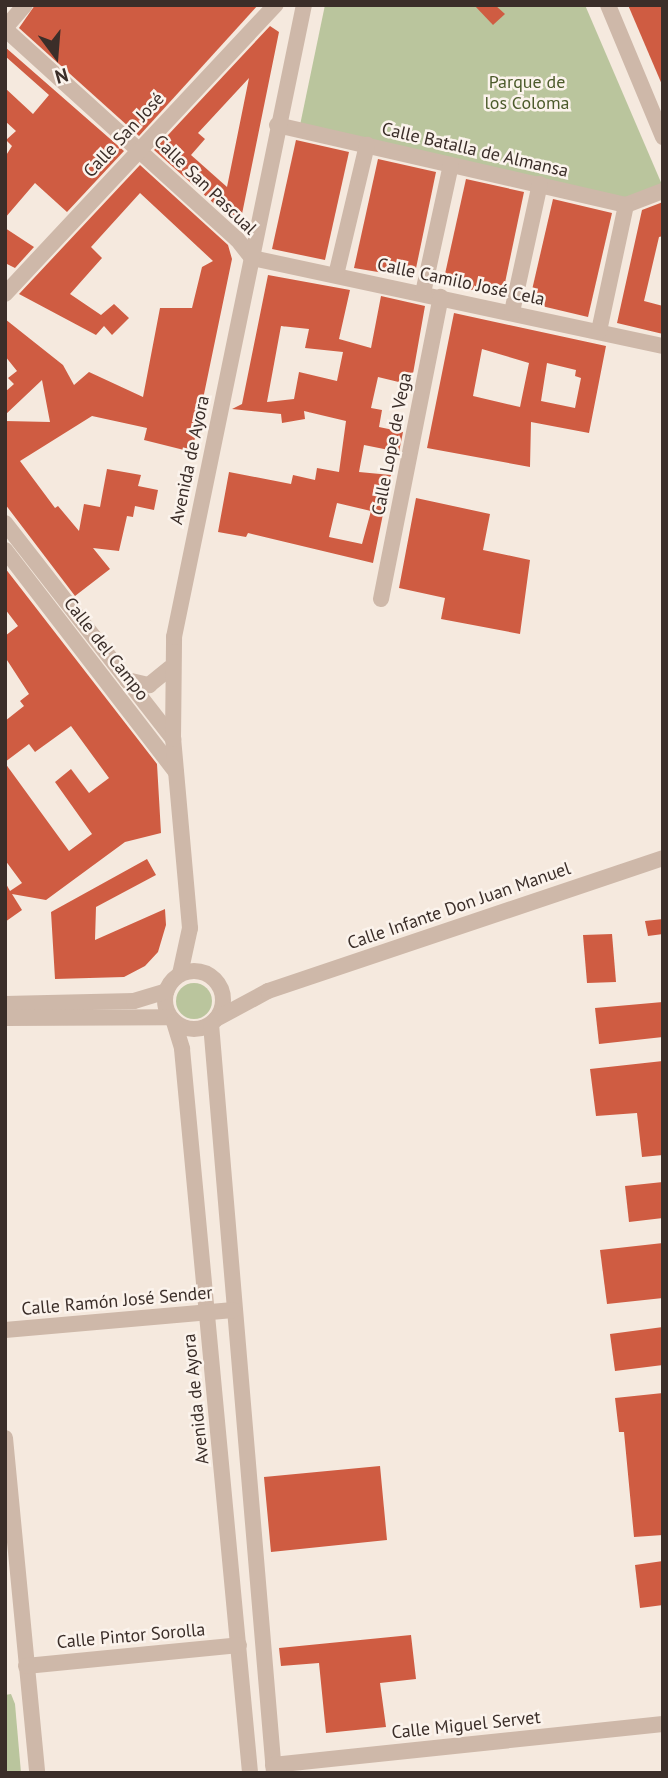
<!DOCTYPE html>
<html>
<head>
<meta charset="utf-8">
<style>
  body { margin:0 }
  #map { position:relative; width:668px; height:1778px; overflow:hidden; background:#f5e9de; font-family:"PT Sans",sans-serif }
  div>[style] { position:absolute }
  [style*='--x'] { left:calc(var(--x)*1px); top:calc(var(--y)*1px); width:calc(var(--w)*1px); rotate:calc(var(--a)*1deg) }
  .green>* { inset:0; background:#bac59d }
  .round { border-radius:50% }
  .building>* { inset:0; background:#cf5c42 }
  .street>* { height:16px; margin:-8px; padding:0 8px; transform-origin:8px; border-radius:8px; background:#ceb8a9 }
  .street>.ring { margin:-8px; padding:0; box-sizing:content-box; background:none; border:16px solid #ceb8a9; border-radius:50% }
  span { translate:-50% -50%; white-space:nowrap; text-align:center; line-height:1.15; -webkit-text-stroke:5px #fbf3ec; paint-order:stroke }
  .park-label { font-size:18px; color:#4c5b2b }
  .street-label { font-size:18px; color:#3b2e29 }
  .frame { position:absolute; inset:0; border:7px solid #3b2e29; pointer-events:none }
  .north { position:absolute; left:21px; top:21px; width:70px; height:70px; -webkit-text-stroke:5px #fbf3ec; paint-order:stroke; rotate:164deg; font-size:19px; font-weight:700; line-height:28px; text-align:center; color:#3b2e29 }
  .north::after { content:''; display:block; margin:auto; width:24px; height:32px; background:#3b2e29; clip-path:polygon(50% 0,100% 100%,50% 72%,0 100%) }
</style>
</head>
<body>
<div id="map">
  <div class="green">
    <i style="clip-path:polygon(325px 5px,585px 5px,663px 187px,626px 205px,299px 130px)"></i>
    <i class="round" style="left:176px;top:983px;width:36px;height:36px"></i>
    <i style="clip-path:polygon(11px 1694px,15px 1704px,21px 1773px,5px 1773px,5px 1695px)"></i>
  </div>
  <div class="building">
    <i style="clip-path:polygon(35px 5px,258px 5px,139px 136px,19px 28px)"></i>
    <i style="clip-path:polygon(474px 5px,495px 5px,505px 14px,493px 25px)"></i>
    <i style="clip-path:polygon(628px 5px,663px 5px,663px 87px)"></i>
    <i style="clip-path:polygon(evenodd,270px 26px,279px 32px,242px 214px,229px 217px,154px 150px,270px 26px,249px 78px,227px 187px,191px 155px,205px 139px,198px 133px,249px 78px)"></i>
    <i style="clip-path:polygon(5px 47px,124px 151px,67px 212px,35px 183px,5px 218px,5px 157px,12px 146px,6px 140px,16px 131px,5px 121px,5px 88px,33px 114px,49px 95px,5px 56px)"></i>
    <i style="clip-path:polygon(296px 140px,349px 152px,325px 260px,272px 249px)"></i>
    <i style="clip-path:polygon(378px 159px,436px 172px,414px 278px,354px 268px)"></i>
    <i style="clip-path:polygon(140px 165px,228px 245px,232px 259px,192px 452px,144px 440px,147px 428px,92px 416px,20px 461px,55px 508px,58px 506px,79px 531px,84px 504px,100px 507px,107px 469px,141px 475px,138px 486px,158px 490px,154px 510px,135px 506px,133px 517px,127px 516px,119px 551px,93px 548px,110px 569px,75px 596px,5px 504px,5px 421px,50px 422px,42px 380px,5px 415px,5px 392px,14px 384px,8px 378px,17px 371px,5px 356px,5px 319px,63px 365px,74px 385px,89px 372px,143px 397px,160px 308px,192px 308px,202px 267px,213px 261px,140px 193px,91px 247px,102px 258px,70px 294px,101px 315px,114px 304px,129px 318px,112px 335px,104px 326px,96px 335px,19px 294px)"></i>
    <i style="clip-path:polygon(466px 179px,524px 192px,502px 297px,443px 283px)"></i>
    <i style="clip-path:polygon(553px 199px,612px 213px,588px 317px,529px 303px)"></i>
    <i style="clip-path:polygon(663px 202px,663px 236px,659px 237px,644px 301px,663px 306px,663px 334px,617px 323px,642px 210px)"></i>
    <i style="clip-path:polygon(5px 228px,34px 247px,15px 268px,5px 263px)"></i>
    <i style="clip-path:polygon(evenodd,268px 275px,350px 290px,339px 339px,371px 348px,381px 296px,425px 306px,411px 385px,378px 377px,371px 408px,382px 410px,379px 427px,403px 432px,399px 452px,364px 445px,359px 472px,391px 475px,373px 563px,248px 533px,246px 537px,218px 532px,229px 472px,291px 484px,293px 475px,315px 480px,317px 468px,339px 472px,346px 421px,304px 411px,305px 419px,282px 423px,281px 414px,232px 409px,242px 404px,268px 275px,281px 326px,309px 329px,305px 348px,343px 352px,337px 381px,299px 372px,294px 399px,267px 402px,281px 326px,268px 275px,337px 503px,371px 511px,362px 544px,329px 537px,337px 503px)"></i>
    <i style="clip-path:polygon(evenodd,454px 313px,606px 346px,589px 433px,531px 422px,530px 467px,427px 448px,454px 313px,482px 349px,529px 363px,520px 407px,473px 396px,482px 349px,454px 313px,547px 363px,576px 370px,575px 376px,581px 378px,575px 408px,541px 401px,547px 363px)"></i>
    <i style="clip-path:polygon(416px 498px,490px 514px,483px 550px,530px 560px,520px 634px,441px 619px,445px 598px,399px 588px)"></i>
    <i style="clip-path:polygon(5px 568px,157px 764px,161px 833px,125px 842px,46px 900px,12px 894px,22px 910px,5px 922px,5px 882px,10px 891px,22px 883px,5px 860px,5px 763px,69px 851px,92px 834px,55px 782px,71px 769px,89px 793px,109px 778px,71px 726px,35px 752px,29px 744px,5px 762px,5px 721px,24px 706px,20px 701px,29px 694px,5px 657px,5px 636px,18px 626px,5px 609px)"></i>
    <i style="clip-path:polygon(147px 859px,156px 875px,96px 907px,95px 940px,165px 909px,166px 925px,158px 952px,145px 966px,124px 977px,55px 979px,51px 912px)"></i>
    <i style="clip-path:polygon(663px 919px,663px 934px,648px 936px,645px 921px)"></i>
    <i style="clip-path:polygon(612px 934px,616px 982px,587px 983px,583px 935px)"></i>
    <i style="clip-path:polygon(663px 1002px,663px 1037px,599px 1044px,595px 1008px)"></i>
    <i style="clip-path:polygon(663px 1061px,663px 1155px,642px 1157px,637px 1113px,596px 1116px,590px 1069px)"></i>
    <i style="clip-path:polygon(663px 1182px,663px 1218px,629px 1222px,625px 1186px)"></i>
    <i style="clip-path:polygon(663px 1243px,663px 1298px,607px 1304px,600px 1250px)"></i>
    <i style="clip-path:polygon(663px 1327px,663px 1365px,615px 1371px,610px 1334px)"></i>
    <i style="clip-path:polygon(663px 1393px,663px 1535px,634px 1537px,624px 1432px,619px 1432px,615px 1398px)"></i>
    <i style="clip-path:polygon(380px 1466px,387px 1540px,271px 1552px,264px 1477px)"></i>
    <i style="clip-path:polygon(663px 1561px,663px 1605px,640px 1608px,635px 1565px)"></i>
    <i style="clip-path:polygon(411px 1635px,416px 1679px,380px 1683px,386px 1727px,326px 1733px,319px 1663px,281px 1666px,279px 1648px)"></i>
  </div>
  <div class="street">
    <i style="--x:608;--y:5;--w:143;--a:67.4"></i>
    <i style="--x:5;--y:28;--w:30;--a:-49"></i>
    <i style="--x:5;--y:29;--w:313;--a:42.2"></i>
    <i style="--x:237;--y:239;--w:24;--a:52"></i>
    <i style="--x:252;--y:258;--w:420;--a:12.1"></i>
    <i style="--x:277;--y:125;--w:358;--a:12.9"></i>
    <i style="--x:626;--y:205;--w:40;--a:-21"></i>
    <i style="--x:336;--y:275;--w:134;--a:-76.6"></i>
    <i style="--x:423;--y:293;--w:131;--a:-77.7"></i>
    <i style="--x:5;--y:294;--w:396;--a:-46.9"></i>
    <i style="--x:512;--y:312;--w:131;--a:-77.7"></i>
    <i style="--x:599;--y:331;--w:129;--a:-77.9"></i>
    <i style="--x:5;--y:523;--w:274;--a:52.1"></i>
    <i style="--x:5;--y:550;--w:280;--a:52.4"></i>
    <i style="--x:381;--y:599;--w:308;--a:-78.8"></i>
    <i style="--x:127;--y:680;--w:23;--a:13"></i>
    <i style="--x:149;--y:685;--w:27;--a:-39"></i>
    <i class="ring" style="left:165px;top:971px;width:42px;height:42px"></i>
    <i style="--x:180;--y:974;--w:47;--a:-77.7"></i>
    <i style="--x:190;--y:928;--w:190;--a:-95.1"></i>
    <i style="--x:173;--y:739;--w:102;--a:-89.4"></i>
    <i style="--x:174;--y:637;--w:645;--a:-78.38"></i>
    <i style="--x:5;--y:1004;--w:129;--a:-1.3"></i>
    <i style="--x:134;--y:1001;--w:34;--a:-17"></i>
    <i style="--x:5;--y:1018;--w:165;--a:-0.3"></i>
    <i style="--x:216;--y:1019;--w:59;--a:-28.3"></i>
    <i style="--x:268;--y:991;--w:417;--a:-18.6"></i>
    <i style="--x:174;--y:1022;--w:28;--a:73"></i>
    <i style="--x:182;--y:1049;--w:727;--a:84.63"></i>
    <i style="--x:211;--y:1024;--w:752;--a:85.19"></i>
    <i style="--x:5;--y:1330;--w:229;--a:-5"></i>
    <i style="--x:5;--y:1438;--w:337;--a:84.5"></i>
    <i style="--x:26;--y:1666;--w:214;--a:-5.6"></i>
    <i style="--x:273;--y:1765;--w:392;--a:-6"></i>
  </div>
  <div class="park-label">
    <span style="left:527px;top:93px">Parque de<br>los Coloma</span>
  </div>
  <div class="street-label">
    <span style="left:124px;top:135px;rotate:-47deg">Calle San José</span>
    <span style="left:475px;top:150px;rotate:13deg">Calle Batalla de Almansa</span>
    <span style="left:205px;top:185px;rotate:44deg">Calle San Pascual</span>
    <span style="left:461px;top:282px;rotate:12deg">Calle Camilo José Cela</span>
    <span style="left:392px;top:444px;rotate:-79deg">Calle Lope de Vega</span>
    <span style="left:190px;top:460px;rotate:-78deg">Avenida de Ayora</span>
    <span style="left:106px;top:649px;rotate:52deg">Calle del Campo</span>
    <span style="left:459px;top:906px;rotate:-19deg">Calle Infante Don Juan Manuel</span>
    <span style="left:117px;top:1301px;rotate:-5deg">Calle Ramón José Sender</span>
    <span style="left:196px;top:1399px;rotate:-96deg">Avenida de Ayora</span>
    <span style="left:131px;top:1636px;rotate:-5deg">Calle Pintor Sorolla</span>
    <span style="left:466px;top:1725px;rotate:-6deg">Calle Miguel Servet</span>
  </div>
  <div class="frame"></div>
  <div class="north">N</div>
</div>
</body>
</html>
